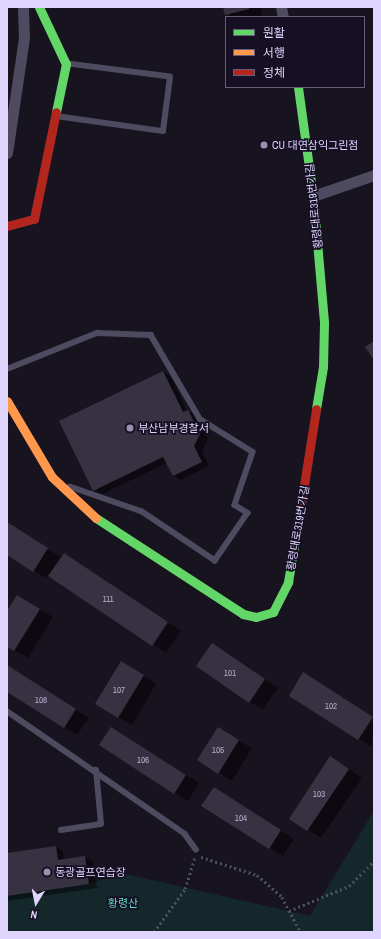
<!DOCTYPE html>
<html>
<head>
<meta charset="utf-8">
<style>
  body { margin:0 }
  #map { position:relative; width:381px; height:939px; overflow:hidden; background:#18141f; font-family:"Archivo Narrow","Noto Sans KR",sans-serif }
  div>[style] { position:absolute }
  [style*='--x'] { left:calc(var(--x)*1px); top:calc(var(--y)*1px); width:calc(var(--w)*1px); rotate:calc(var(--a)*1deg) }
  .green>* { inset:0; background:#14282c }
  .shadow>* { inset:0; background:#0007 }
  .building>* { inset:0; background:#373241 }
  .path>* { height:2.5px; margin-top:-1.25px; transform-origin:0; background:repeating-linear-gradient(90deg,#495260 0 2px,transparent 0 5px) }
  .lane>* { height:5.5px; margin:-2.75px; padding:0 2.75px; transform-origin:2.75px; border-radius:2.75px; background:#4e4a60 }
  .street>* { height:11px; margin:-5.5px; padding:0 5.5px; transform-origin:5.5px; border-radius:5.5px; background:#4e4a60 }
  .fast>* { height:9px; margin:-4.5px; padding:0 4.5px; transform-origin:4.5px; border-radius:4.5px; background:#63d668 }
  .slow>* { height:9px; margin:-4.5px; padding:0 4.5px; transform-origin:4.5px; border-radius:4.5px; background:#ff974d }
  .jam>* { height:9px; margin:-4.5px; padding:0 4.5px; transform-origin:4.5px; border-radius:4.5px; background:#b3261e }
  .dots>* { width:11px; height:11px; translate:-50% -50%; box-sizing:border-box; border:2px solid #161024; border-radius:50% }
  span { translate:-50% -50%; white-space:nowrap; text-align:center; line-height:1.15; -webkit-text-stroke:3.5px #161024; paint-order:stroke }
  .number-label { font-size:9px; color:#b5acce }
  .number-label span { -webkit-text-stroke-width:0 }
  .poi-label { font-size:11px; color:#dfd5fd }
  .left { translate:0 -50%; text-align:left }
  .street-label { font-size:11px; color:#dfd5fd }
  .park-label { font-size:11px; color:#64dacb }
  .frame { position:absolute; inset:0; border:8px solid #dfd5fd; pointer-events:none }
  .legend { position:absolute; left:225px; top:16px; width:140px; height:72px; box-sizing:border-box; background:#161024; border:1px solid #665f7b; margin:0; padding:5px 7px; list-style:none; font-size:12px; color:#dfd5fd }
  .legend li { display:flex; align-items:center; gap:8px; height:20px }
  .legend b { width:20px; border:1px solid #665f7b }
  .north { position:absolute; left:16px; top:883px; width:40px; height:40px; -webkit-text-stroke:3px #161024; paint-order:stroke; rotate:190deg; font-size:11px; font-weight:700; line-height:16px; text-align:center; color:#dfd5fd }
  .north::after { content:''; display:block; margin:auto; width:14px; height:18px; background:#dfd5fd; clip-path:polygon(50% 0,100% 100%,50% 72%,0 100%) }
</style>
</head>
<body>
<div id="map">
  <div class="green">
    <i style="clip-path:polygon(374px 811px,374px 932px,7px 932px,7px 896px,89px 884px,121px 873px,310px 916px)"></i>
  </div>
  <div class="shadow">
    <i style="clip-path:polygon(224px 7px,260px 7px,262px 16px,231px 17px)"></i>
    <i style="clip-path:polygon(163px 372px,171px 377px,187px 411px,196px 415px,208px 439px,202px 451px,209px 466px,181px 480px,173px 476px,167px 463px,102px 494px,94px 490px)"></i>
    <i style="clip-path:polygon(7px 523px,62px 558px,64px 554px,78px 562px,181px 631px,166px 653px,48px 575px,46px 578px,7px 554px)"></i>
    <i style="clip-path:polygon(17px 596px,53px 617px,28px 658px,7px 646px,7px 613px)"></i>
    <i style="clip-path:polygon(212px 644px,278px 688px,263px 709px,249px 702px)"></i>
    <i style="clip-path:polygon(7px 665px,89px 718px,77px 735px,7px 690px)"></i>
    <i style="clip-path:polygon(135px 670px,156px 684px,132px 725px,96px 704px)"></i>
    <i style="clip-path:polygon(317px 681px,374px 718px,372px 747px,290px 695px)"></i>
    <i style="clip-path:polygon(112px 728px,199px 783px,188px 801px,175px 793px)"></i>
    <i style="clip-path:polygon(218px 729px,252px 748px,232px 781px,198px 760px)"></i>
    <i style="clip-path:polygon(344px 765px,362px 778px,321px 838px,290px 818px)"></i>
    <i style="clip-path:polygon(227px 796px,294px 839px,283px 856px,203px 806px)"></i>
    <i style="clip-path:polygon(56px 847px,63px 851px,64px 860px,85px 857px,93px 861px,97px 888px,7px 901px,7px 854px)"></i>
  </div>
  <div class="building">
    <i style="clip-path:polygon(223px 7px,249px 7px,249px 9px,225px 15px)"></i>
    <i style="clip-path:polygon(374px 341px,374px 360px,365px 347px)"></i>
    <i style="clip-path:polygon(163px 371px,183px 412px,188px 410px,200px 434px,194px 446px,202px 462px,173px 476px,163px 457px,93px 491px,59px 421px)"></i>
    <i style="clip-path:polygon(7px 522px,48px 548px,33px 572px,7px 555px)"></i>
    <i style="clip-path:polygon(64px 553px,168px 622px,152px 646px,48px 576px)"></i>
    <i style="clip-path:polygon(17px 595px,40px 609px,14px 651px,7px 647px,7px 611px)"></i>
    <i style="clip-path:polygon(212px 643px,265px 679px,249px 703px,196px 666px)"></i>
    <i style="clip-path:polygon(121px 661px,144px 675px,118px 718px,95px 704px)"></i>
    <i style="clip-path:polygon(7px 665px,76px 709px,64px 728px,7px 692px)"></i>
    <i style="clip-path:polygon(303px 672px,373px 717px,358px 740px,289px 696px)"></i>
    <i style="clip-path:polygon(111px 727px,186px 775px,174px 794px,99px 745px)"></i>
    <i style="clip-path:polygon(218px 727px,239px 740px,218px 774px,197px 760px)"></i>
    <i style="clip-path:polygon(330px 756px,349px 769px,307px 831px,289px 819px)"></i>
    <i style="clip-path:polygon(214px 787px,281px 830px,269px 849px,201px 806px)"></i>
    <i style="clip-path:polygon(56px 846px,58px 860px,85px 856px,89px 884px,7px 896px,7px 853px)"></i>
  </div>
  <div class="path">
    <i style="--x:201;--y:857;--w:59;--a:17.8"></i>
    <i style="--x:257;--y:875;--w:33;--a:41"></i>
    <i style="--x:282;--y:897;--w:40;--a:62"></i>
    <i style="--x:289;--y:911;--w:65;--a:-22.6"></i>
    <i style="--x:349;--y:886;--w:35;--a:-45"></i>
    <i style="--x:154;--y:932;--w:53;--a:-54.2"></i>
    <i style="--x:185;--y:889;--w:34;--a:-73"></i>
  </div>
  <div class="lane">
    <i style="--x:56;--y:116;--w:108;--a:8"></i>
    <i style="--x:163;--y:131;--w:54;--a:-82.6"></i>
    <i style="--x:170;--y:77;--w:103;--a:-172.7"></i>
    <i style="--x:7;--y:369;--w:97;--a:-21.8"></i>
    <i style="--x:97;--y:333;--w:54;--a:2.1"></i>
    <i style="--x:151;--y:335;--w:97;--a:59.7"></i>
    <i style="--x:200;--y:419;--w:62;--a:31.9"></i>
    <i style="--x:253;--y:452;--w:56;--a:108.8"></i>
    <i style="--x:235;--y:505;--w:15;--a:32"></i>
    <i style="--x:248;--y:513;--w:58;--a:124.5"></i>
    <i style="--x:215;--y:561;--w:88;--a:-146.1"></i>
    <i style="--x:142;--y:512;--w:76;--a:-160.9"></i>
    <i style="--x:7;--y:711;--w:216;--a:34.6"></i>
    <i style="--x:185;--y:834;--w:19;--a:54"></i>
    <i style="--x:61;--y:830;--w:40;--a:-8.5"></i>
    <i style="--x:101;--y:824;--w:54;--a:-95.3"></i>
  </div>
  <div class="street">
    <i style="--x:281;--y:7;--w:10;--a:79"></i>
    <i style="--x:7;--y:153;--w:116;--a:-81.6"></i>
    <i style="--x:24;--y:38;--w:31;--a:-92"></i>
    <i style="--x:313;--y:196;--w:65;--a:-19"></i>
  </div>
  <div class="fast">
    <i style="--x:39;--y:7;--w:63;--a:64.7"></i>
    <i style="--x:66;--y:64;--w:49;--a:101.8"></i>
    <i style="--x:298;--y:87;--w:110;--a:82.2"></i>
    <i style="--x:313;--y:196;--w:127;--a:85"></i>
    <i style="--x:324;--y:323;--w:44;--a:91.3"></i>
    <i style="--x:323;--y:367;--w:43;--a:99.5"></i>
    <i style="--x:96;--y:518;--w:176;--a:33.1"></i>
    <i style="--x:243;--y:614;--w:13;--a:13"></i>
    <i style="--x:256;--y:617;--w:18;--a:-16"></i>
    <i style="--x:273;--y:612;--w:34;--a:-63"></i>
    <i style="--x:288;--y:582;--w:79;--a:-80.5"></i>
  </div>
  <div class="slow">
    <i style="--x:7;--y:401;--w:88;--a:59.4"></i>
    <i style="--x:52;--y:477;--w:60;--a:43"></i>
  </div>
  <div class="jam">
    <i style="--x:7;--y:226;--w:28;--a:-15"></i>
    <i style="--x:34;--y:219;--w:109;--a:-78.4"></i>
    <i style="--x:301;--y:504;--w:96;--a:-81"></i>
  </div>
  <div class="dots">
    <i style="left:264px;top:145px;background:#9991af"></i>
    <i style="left:130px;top:428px;background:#9991af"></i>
    <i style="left:47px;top:872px;background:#9991af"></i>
  </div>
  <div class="number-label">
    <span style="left:108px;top:599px">111</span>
    <span style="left:230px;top:673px">101</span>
    <span style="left:119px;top:690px">107</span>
    <span style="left:41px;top:700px">108</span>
    <span style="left:331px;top:706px">102</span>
    <span style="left:218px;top:750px">105</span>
    <span style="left:143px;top:760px">106</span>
    <span style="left:319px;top:794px">103</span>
    <span style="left:241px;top:818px">104</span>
  </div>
  <div class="poi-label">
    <span class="left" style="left:272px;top:145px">CU 대연삼익그린점</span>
    <span class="left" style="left:138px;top:428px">부산남부경찰서</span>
    <span class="left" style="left:55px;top:872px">동광골프연습장</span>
  </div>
  <div class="street-label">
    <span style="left:314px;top:206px;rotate:-96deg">황령대로319번가길</span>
    <span style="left:298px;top:528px;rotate:-80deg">황령대로319번가길</span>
  </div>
  <div class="park-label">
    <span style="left:123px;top:903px">황령산</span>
  </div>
  <div class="frame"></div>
  <ul class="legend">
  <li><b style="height:5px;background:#63d668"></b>원활</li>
  <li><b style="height:5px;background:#ff974d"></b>서행</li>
  <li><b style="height:5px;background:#b3261e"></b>정체</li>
  </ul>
  <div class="north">N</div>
</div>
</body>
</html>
